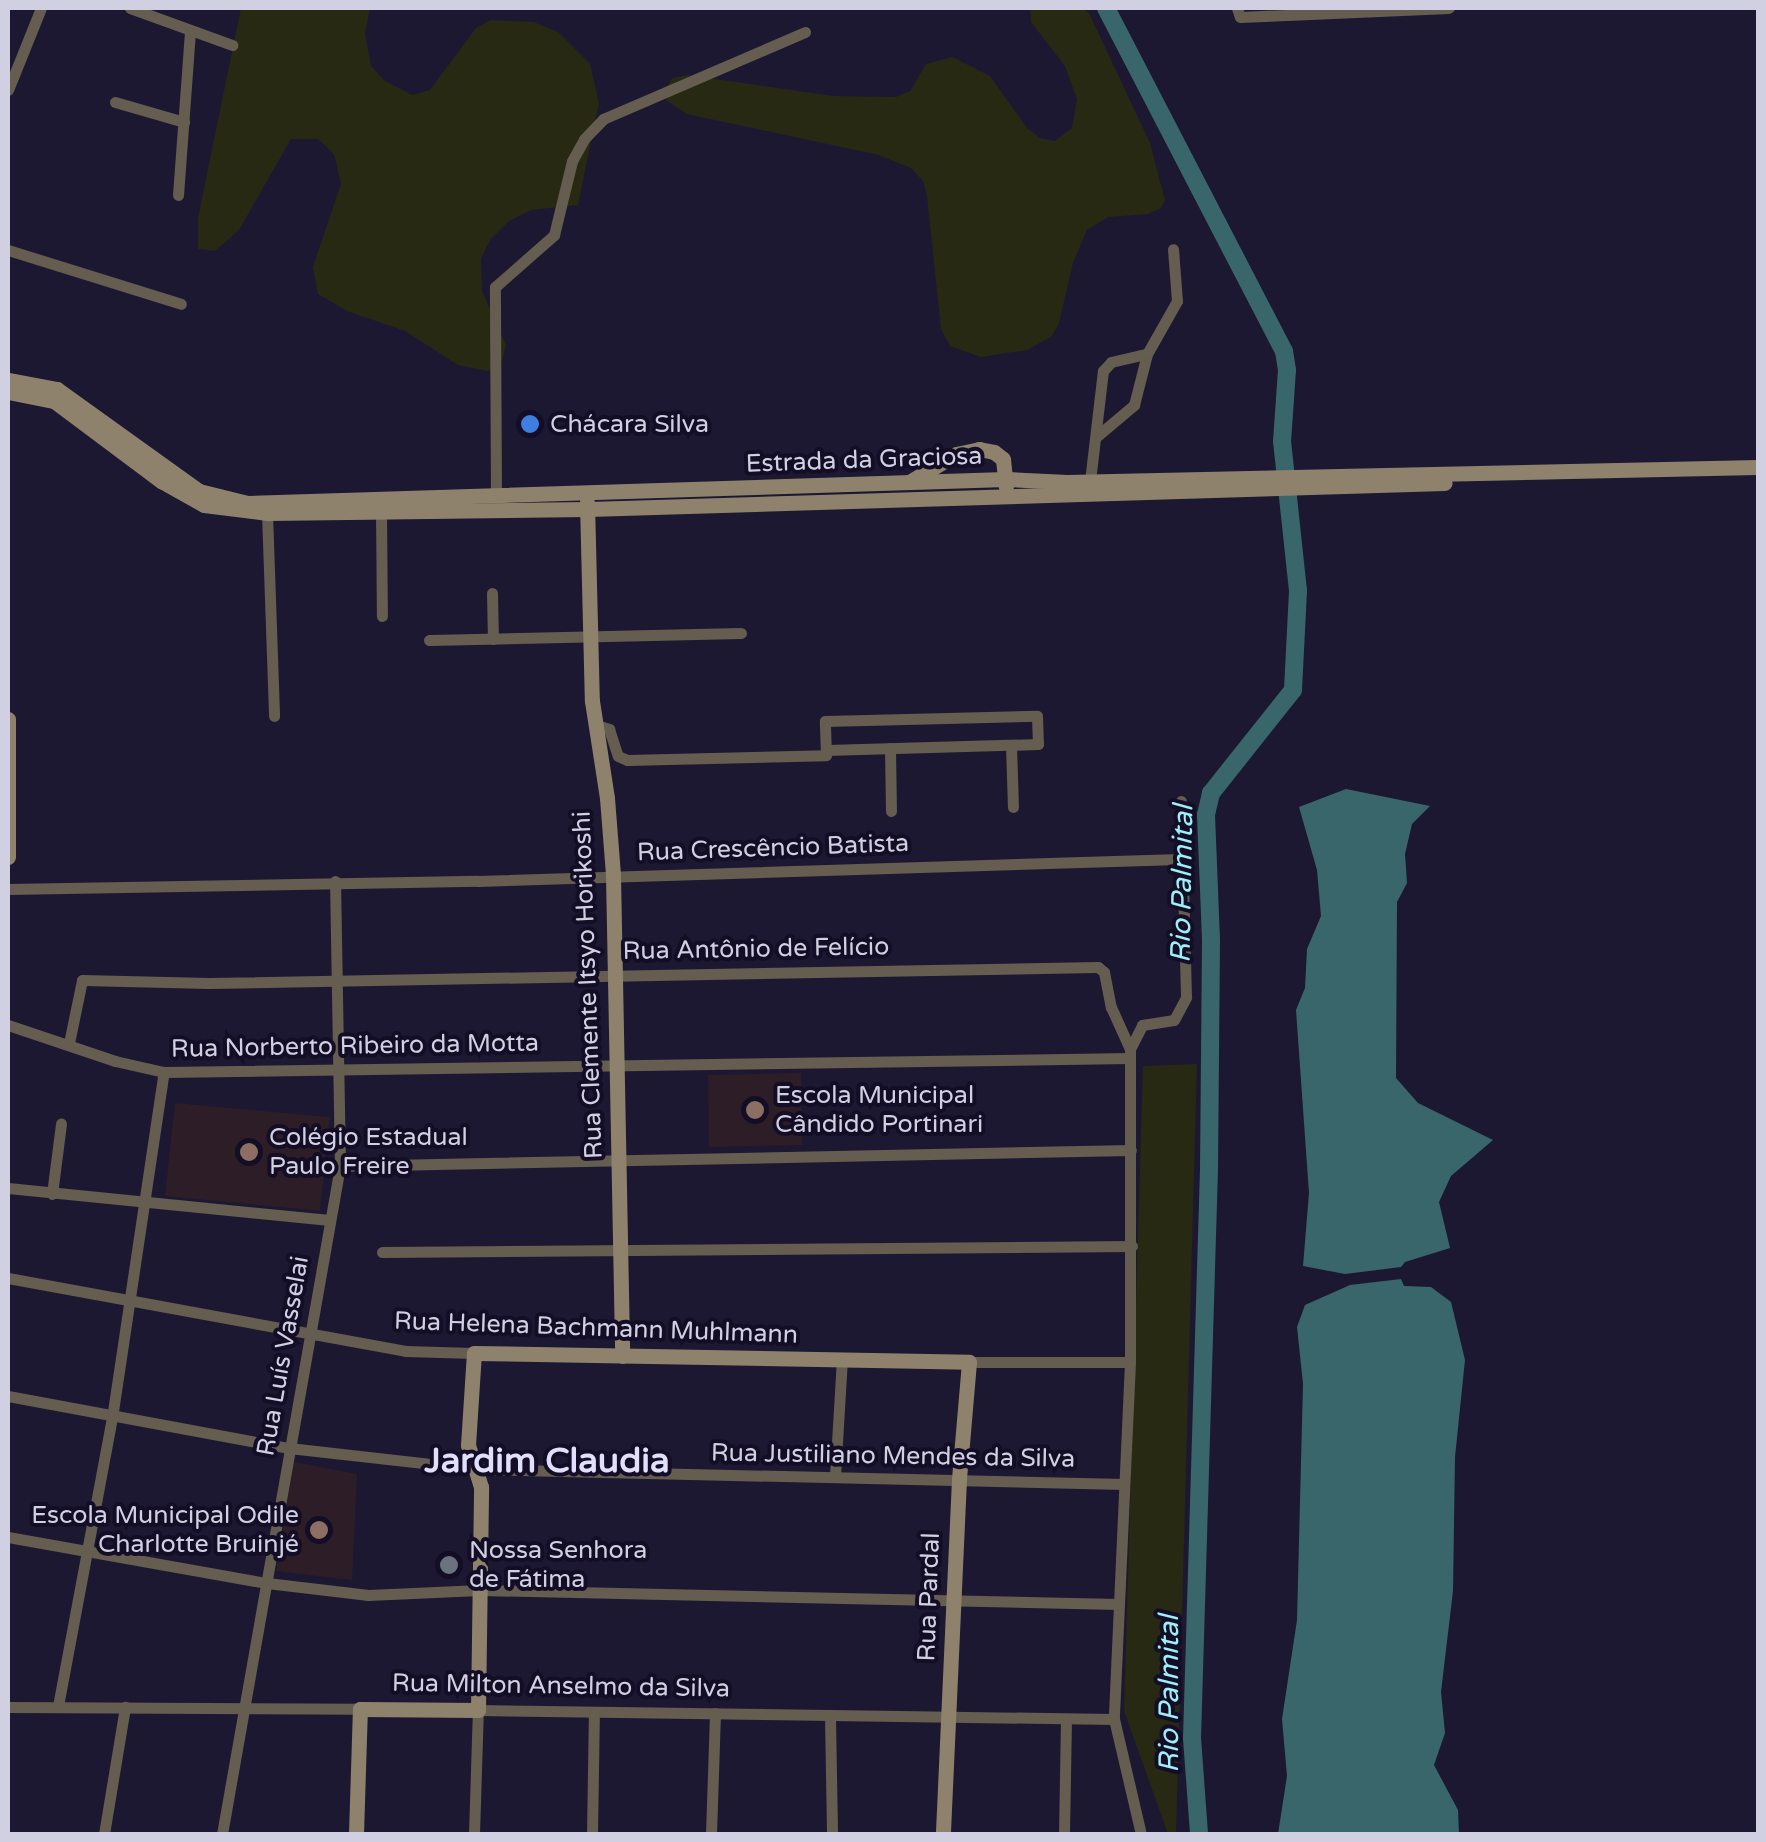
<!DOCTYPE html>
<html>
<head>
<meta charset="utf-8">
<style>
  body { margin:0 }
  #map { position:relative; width:1766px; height:1842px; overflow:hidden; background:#1c1831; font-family:"Varela Round",sans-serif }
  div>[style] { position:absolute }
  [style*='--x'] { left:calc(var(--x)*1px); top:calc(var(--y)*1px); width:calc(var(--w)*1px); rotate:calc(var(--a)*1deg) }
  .education>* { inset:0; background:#2d1d27 }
  .green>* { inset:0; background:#272913 }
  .water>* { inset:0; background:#39666b }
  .river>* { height:18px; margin:-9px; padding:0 9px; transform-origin:9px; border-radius:9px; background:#39666b }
  .street>* { height:11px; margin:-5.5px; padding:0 5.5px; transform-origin:5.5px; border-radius:5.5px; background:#645d50 }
  .secondary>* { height:15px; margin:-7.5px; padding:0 7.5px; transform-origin:7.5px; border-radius:7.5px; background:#8e826d }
  .dots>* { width:28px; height:28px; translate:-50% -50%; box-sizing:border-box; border:5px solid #130e26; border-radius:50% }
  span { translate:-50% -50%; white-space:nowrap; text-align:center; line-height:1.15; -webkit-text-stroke:8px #130e26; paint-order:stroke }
  .poi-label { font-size:25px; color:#d1d0e2 }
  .left { translate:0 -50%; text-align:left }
  .right { translate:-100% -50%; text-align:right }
  .street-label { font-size:25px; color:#d1d0e2 }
  .water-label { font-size:28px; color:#9deff8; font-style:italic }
  .district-label { font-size:35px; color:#e1dffb; font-weight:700 }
  .frame { position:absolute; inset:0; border:10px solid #d1d0e2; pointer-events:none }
</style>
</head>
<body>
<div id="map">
  <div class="education">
    <i style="clip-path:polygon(801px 1073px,802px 1145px,709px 1147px,708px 1075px)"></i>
    <i style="clip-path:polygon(175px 1103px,330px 1117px,320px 1211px,165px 1196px)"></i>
    <i style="clip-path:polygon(294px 1462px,357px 1474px,352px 1580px,276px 1571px)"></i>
  </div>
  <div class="green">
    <i style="clip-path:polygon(241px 8px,370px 8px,365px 34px,371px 66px,385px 81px,412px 95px,430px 90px,476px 28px,491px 20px,534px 22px,558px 32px,590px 64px,599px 103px,578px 205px,531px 210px,509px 221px,490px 240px,481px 259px,482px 291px,506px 345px,501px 364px,487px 371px,458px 365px,405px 331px,347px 311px,318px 294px,313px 267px,341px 184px,334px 154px,318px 139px,291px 139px,239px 230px,215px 251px,198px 249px,198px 218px)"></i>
    <i style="clip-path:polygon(1030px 8px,1082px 8px,1089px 13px,1150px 143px,1165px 200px,1161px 208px,1148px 214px,1108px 217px,1087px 230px,1073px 263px,1059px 323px,1052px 336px,1027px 350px,981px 357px,950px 346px,941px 329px,927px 196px,923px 181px,911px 168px,879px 155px,687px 114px,667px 101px,664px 90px,673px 78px,687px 75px,833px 96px,896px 97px,910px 91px,926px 64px,952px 57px,990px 76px,1027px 128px,1040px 138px,1055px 141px,1072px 128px,1077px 99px,1065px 66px,1031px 22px)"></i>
    <i style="clip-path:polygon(1197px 1064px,1176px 1834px,1168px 1834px,1124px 1711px,1143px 1066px)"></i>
  </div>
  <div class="water">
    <i style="clip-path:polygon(1346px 789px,1430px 806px,1412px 824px,1405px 854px,1407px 883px,1397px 902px,1396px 1078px,1418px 1103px,1493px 1140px,1451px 1176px,1439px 1202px,1450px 1248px,1405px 1262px,1401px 1267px,1345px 1274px,1303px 1266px,1309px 1193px,1296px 1010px,1305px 988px,1307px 949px,1321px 916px,1317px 870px,1299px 807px)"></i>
    <i style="clip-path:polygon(1401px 1279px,1404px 1286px,1431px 1287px,1451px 1302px,1465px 1360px,1455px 1457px,1453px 1591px,1441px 1692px,1445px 1733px,1434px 1765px,1458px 1810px,1459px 1834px,1278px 1834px,1287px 1776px,1282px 1719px,1297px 1620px,1303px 1384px,1297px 1327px,1305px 1305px,1350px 1285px)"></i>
  </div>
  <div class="river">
    <i style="--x:1106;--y:8;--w:386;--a:62.6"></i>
    <i style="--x:1284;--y:351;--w:19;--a:81"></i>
    <i style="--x:1287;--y:370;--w:71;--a:94"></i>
    <i style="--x:1282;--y:441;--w:151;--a:83.9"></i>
    <i style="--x:1298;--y:591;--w:99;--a:92.9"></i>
    <i style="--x:1293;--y:690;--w:132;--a:128.5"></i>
    <i style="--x:1211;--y:793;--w:23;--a:103"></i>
    <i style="--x:1206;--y:815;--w:126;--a:87.7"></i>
    <i style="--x:1211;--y:941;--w:228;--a:90.5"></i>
    <i style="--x:1209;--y:1169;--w:569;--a:91.71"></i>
    <i style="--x:1192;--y:1738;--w:96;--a:85.8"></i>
  </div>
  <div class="street">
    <i style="--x:130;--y:8;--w:109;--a:19.9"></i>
    <i style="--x:1237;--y:8;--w:9;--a:72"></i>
    <i style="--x:1240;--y:17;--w:209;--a:-2.5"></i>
    <i style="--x:8;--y:90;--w:88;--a:-68.1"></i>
    <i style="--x:115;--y:102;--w:72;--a:16.2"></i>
    <i style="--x:178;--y:195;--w:163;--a:-85.8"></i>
    <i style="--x:8;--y:250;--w:181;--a:17.3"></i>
    <i style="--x:1096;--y:437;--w:50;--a:-40.1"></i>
    <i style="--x:1134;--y:405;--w:53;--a:-75.7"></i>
    <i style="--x:1090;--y:481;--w:111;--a:-83.3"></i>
    <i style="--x:1103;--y:371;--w:12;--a:-48"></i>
    <i style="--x:1111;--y:362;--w:37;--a:-13"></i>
    <i style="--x:1147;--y:354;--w:61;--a:-60.5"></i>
    <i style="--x:1177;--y:301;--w:52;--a:-94.4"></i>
    <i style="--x:496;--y:496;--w:209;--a:-90.3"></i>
    <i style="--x:495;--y:287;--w:79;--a:-41.4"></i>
    <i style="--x:554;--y:235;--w:76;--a:-76.3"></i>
    <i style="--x:572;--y:161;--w:25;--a:-61"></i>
    <i style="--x:584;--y:139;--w:28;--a:-46"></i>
    <i style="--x:603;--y:119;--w:220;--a:-23.3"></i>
    <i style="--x:381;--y:511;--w:105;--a:89.5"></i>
    <i style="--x:267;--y:513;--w:203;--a:88"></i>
    <i style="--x:492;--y:593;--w:46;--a:88.8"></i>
    <i style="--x:429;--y:640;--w:312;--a:-1.3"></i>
    <i style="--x:596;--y:725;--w:14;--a:17"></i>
    <i style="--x:609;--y:729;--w:28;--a:72"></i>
    <i style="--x:618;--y:756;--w:10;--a:24"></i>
    <i style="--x:627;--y:760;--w:199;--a:-1.4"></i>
    <i style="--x:826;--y:755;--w:34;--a:-92"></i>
    <i style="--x:825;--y:721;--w:212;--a:-1.4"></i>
    <i style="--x:1037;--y:716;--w:28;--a:88"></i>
    <i style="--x:1038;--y:744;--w:212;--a:178.4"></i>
    <i style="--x:1011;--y:745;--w:62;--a:88.2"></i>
    <i style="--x:890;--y:748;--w:63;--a:89.1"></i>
    <i style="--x:8;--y:889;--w:470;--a:-1"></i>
    <i style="--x:478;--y:881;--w:702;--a:-1.8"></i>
    <i style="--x:8;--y:1025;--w:113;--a:18.6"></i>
    <i style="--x:115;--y:1061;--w:50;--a:12.7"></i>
    <i style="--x:164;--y:1072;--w:966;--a:-0.83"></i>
    <i style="--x:69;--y:1043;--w:64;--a:-78.3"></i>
    <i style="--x:82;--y:980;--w:127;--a:1.4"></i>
    <i style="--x:209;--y:983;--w:889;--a:-1.03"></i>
    <i style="--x:1098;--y:967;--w:8;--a:40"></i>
    <i style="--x:1104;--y:972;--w:36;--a:79"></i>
    <i style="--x:1111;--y:1007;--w:46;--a:65.7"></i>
    <i style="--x:1130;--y:1049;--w:313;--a:90"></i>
    <i style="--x:1130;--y:1362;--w:357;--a:92.6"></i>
    <i style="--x:1114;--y:1719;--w:118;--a:76.8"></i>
    <i style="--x:1130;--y:1049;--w:27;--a:-63"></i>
    <i style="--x:1142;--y:1025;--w:32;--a:-9"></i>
    <i style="--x:1174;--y:1020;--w:26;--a:-62"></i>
    <i style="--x:1186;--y:997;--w:196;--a:-91.5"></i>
    <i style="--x:340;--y:1166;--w:791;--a:-1.16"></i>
    <i style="--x:8;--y:1188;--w:323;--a:5.7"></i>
    <i style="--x:52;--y:1194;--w:71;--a:-82.7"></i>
    <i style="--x:382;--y:1252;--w:750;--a:-0.46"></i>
    <i style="--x:8;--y:1278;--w:404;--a:10.4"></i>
    <i style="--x:405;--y:1351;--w:69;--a:1.7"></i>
    <i style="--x:969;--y:1362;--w:161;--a:0"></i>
    <i style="--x:8;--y:1396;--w:286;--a:10.5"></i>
    <i style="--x:289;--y:1448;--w:187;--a:6.4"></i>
    <i style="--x:475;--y:1469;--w:649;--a:1.32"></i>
    <i style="--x:835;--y:1476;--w:117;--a:-86.6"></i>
    <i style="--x:8;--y:1537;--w:263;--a:10.1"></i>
    <i style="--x:267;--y:1583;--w:102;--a:6.8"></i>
    <i style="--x:368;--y:1595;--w:112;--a:-2.6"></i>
    <i style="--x:480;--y:1590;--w:639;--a:1.26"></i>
    <i style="--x:58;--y:1706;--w:293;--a:-79.4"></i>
    <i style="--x:112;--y:1418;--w:350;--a:-81.5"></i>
    <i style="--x:8;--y:1707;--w:352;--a:0.3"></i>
    <i style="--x:830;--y:1717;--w:117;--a:89"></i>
    <i style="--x:104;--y:1834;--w:129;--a:-80.6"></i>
    <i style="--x:222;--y:1834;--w:678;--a:-79.98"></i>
    <i style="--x:340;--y:1166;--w:285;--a:-91"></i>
    <i style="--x:474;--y:1834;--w:124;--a:-88.2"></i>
    <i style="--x:478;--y:1710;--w:636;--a:0.81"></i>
    <i style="--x:592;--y:1834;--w:121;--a:-89.1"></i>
    <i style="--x:711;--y:1834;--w:121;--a:-88.1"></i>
    <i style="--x:1064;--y:1834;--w:114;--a:-89"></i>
  </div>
  <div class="secondary">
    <i style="--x:8;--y:380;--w:50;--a:10.4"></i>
    <i style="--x:57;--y:389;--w:175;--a:35.7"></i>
    <i style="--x:199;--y:491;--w:50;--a:13.8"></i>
    <i style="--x:248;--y:503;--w:758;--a:-1.81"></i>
    <i style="--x:1006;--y:479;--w:61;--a:2.8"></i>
    <i style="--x:1067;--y:482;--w:691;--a:-1.24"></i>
    <i style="--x:8;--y:392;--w:47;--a:11.1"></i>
    <i style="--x:54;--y:401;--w:134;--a:36.8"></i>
    <i style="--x:161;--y:481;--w:49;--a:29.2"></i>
    <i style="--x:204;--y:505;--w:64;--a:7.2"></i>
    <i style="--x:267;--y:513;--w:321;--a:-0.7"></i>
    <i style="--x:588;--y:509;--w:857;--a:-1.74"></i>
    <i style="--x:911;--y:481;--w:52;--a:-31"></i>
    <i style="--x:956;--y:454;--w:24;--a:-12"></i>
    <i style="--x:979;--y:449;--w:15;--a:11"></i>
    <i style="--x:994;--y:452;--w:11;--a:38"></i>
    <i style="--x:1003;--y:459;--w:28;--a:84"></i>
    <i style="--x:587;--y:502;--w:199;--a:88.6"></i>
    <i style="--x:592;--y:701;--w:98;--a:81.2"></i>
    <i style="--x:607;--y:798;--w:77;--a:85.5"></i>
    <i style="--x:613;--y:875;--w:481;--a:88.9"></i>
    <i style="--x:8;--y:719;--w:138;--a:90"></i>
    <i style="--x:356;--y:1834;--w:125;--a:-88.2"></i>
    <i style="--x:360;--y:1709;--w:118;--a:0.5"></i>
    <i style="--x:478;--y:1710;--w:223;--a:-89.2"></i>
    <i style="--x:481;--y:1487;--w:44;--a:-107.2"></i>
    <i style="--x:468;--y:1445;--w:92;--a:-86.3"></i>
    <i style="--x:474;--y:1353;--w:495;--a:1"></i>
    <i style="--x:969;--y:1362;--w:117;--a:94.9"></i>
    <i style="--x:959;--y:1479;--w:355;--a:92.6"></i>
  </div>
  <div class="dots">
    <i style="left:530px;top:424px;background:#3f7fe0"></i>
    <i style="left:755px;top:1110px;background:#8d6e63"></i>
    <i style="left:249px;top:1152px;background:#8d6e63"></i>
    <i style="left:319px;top:1530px;background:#8d6e63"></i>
    <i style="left:449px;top:1565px;background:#6b7280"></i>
  </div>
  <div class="poi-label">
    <span class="left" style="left:550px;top:424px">Chácara Silva</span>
    <span class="left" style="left:775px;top:1110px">Escola Municipal<br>Cândido Portinari</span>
    <span class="left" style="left:269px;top:1152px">Colégio Estadual<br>Paulo Freire</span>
    <span class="right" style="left:299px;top:1530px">Escola Municipal Odile<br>Charlotte Bruinjé</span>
    <span class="left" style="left:469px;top:1565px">Nossa Senhora<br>de Fátima</span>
  </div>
  <div class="street-label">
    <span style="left:864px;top:460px;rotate:-2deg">Estrada da Graciosa</span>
    <span style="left:773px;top:848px;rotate:-2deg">Rua Crescêncio Batista</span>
    <span style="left:756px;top:949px;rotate:-1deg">Rua Antônio de Felício</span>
    <span style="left:588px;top:985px;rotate:-92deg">Rua Clemente Itsyo Horikoshi</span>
    <span style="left:355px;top:1046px;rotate:-1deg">Rua Norberto Ribeiro da Motta</span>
    <span style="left:596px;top:1328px;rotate:2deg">Rua Helena Bachmann Muhlmann</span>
    <span style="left:283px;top:1356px;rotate:-80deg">Rua Luís Vasselai</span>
    <span style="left:893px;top:1456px;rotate:1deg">Rua Justiliano Mendes da Silva</span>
    <span style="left:929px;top:1597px;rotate:-88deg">Rua Pardal</span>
    <span style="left:561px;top:1686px;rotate:1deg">Rua Milton Anselmo da Silva</span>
  </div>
  <div class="water-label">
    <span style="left:1182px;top:884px;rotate:-89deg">Rio Palmital</span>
    <span style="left:1169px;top:1694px;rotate:-90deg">Rio Palmital</span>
  </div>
  <div class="district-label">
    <span style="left:547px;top:1461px">Jardim Claudia</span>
  </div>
  <div class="frame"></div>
</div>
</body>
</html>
